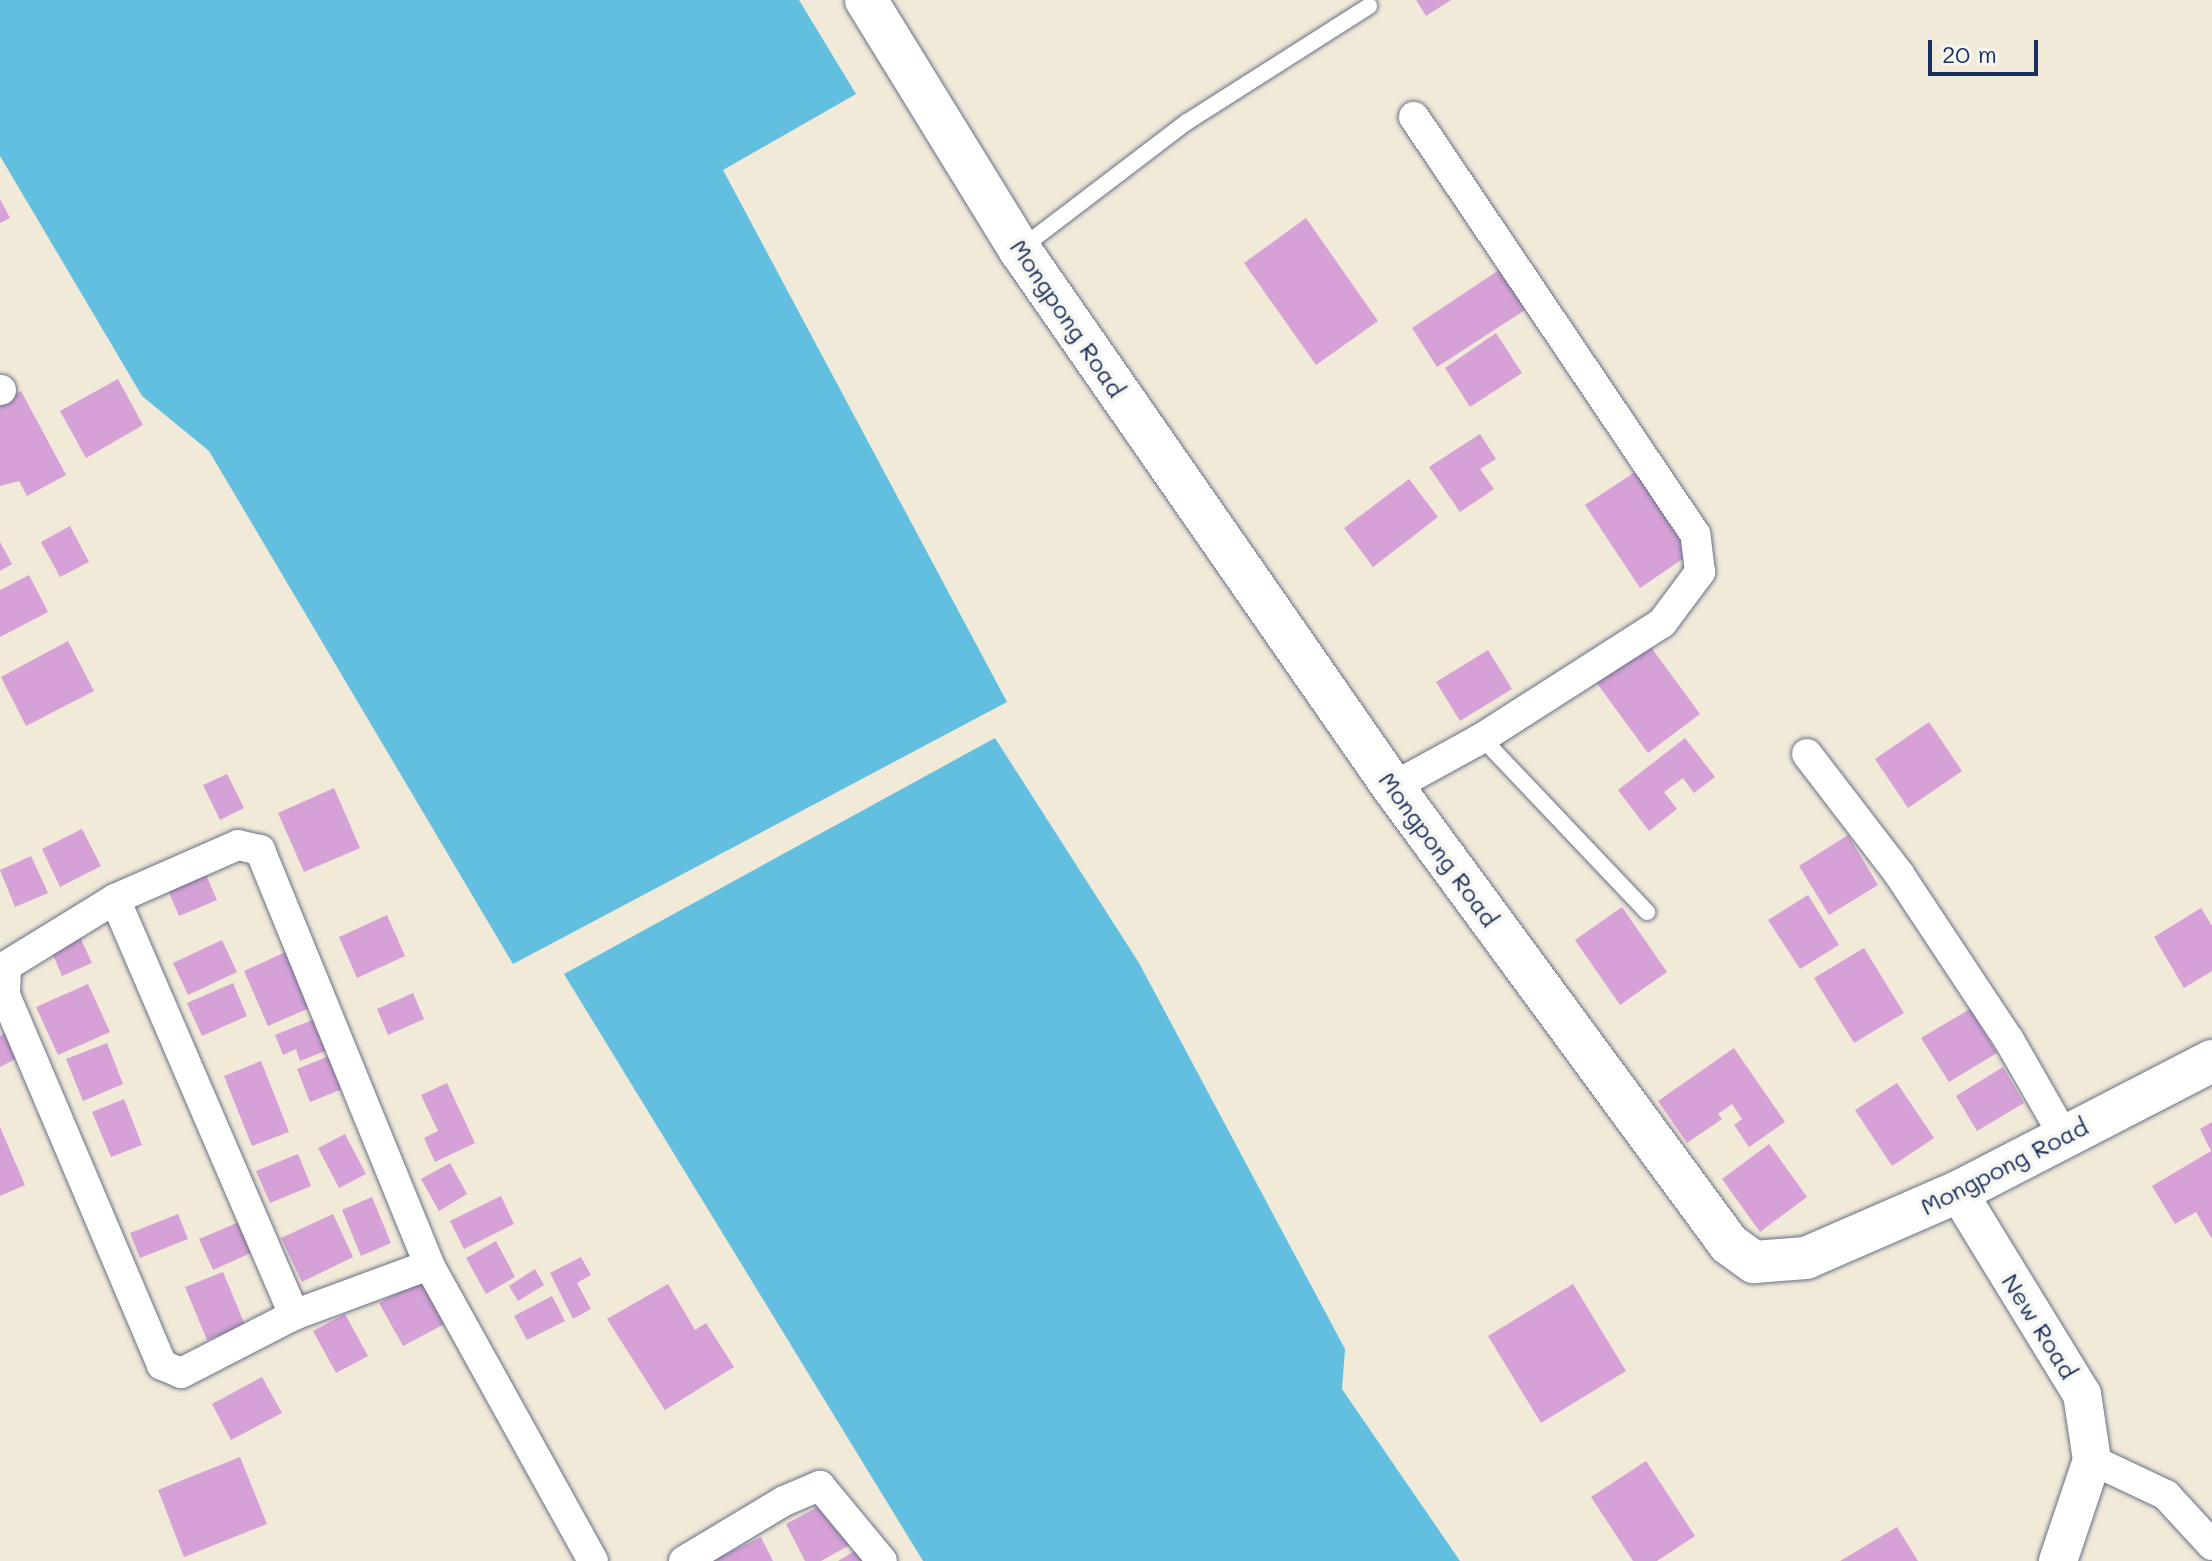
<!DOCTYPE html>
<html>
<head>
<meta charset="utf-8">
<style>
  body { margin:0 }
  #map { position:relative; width:2212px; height:1561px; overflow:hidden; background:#f2ead8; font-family:Mali,sans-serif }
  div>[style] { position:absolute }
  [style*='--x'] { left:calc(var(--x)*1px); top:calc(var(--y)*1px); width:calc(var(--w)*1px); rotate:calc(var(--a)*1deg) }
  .water>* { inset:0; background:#62bfe0 }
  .building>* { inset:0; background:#d6a1d6 }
  .roads { filter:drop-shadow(0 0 2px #667089) drop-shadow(0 0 2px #667089) }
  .service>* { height:16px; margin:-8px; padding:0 8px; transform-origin:8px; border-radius:8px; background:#fff }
  .minor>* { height:30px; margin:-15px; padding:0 15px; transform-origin:15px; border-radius:15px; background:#fff }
  .tertiary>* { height:38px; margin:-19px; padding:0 19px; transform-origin:19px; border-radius:19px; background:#fff }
  .secondary>* { height:42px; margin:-21px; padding:0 21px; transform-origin:21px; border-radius:21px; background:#fff }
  span { translate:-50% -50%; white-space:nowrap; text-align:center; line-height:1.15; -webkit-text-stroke:8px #f6f6f2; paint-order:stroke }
  .street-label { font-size:24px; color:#1b2f5e }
  .scale { position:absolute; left:1928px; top:40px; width:110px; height:36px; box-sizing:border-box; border:4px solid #1b2f5e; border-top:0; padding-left:10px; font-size:24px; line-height:28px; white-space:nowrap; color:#1b2f5e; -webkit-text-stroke:6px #f6f6f2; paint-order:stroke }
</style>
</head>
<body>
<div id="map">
  <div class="water">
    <i style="clip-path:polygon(0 0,799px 0,856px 94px,723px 170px,1007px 702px,513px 964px,209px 451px,142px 396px,0 156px)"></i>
    <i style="clip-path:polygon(995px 738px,1139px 963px,1345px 1349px,1342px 1389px,1460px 1561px,923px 1561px,564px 974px)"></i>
  </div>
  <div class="building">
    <i style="clip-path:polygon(1416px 0,1451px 0,1426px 16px)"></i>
    <i style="clip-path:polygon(0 199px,10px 218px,0 223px)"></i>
    <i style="clip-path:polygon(1306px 218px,1378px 321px,1316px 365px,1244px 263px)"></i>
    <i style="clip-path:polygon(1499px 270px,1525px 310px,1437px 367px,1412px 328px)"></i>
    <i style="clip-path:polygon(1496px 333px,1522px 373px,1470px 407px,1445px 368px)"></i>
    <i style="clip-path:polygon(118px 379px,143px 425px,86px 458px,60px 411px)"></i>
    <i style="clip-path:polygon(21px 391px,66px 475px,27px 496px,19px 481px,0 486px,0 402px)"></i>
    <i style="clip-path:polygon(1480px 434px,1496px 459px,1480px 469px,1494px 489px,1460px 512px,1429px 467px)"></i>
    <i style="clip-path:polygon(1635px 472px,1690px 554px,1640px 588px,1585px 505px)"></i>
    <i style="clip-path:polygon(1409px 479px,1438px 517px,1373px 567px,1344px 528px)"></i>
    <i style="clip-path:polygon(70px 526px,89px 562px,60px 577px,41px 542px)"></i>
    <i style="clip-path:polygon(0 542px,12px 564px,0 571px)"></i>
    <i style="clip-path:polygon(29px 575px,48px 612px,0 637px,0 590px)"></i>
    <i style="clip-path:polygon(1645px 639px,1700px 714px,1648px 753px,1593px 678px)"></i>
    <i style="clip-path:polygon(68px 641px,94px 691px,26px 726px,1px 677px)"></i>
    <i style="clip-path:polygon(1488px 650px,1512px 689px,1460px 721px,1436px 682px)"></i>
    <i style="clip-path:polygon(1929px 722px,1962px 771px,1908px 808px,1875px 759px)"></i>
    <i style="clip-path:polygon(1685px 738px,1715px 777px,1694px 793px,1683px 778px,1664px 792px,1677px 809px,1649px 831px,1618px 790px)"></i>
    <i style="clip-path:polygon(227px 774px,244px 808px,220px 820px,203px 785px)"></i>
    <i style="clip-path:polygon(334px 788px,360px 848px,304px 872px,278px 813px)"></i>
    <i style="clip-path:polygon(82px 829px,101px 866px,60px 887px,42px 849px)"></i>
    <i style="clip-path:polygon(1848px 835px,1878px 885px,1829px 915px,1799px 866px)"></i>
    <i style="clip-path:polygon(31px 856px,48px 893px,15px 907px,0 870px)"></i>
    <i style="clip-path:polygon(203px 868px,217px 900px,179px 916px,165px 883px)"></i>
    <i style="clip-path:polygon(1808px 895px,1839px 945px,1800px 969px,1768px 920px)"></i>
    <i style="clip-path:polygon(1622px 907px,1667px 972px,1620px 1005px,1575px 940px)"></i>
    <i style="clip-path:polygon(2201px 908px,2212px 926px,2212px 971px,2184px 988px,2154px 937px)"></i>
    <i style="clip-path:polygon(387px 915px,405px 956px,357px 978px,339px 937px)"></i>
    <i style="clip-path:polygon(80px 937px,92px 963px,62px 976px,51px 950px)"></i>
    <i style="clip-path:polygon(222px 940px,237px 972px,188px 995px,173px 963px)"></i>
    <i style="clip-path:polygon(1864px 948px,1904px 1013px,1854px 1043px,1814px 978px)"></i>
    <i style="clip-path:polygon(290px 950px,314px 1006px,268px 1026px,244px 971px)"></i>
    <i style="clip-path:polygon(233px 983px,247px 1016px,202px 1036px,187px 1003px)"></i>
    <i style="clip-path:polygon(88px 984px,110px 1032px,58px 1055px,36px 1007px)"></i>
    <i style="clip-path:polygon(413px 993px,424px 1019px,388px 1035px,377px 1009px)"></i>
    <i style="clip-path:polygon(1970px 1009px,1997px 1053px,1949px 1082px,1921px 1038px)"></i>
    <i style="clip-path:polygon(317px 1018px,330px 1049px,300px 1061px,296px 1049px,283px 1055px,275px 1035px)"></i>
    <i style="clip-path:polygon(8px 1032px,21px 1056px,0 1067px,0 1036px)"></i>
    <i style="clip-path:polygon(107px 1043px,123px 1084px,83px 1101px,66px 1059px)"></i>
    <i style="clip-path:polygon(1734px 1048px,1785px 1122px,1749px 1147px,1734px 1125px,1742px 1119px,1732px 1104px,1718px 1114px,1722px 1119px,1687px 1143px,1658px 1101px)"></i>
    <i style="clip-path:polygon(329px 1056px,342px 1089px,310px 1102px,297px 1069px)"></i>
    <i style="clip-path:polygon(261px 1061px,289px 1132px,252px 1146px,224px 1076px)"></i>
    <i style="clip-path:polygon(2003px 1067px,2024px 1103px,1977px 1131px,1956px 1096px)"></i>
    <i style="clip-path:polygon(447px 1083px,475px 1143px,435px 1162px,424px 1138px,438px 1131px,421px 1095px)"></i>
    <i style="clip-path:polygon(1897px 1083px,1934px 1138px,1892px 1166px,1855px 1110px)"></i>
    <i style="clip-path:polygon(124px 1099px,142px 1145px,111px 1157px,92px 1112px)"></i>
    <i style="clip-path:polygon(2212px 1122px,2212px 1239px,2196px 1212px,2175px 1224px,2152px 1186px,2211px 1151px,2200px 1129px)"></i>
    <i style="clip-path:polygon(0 1127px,25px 1185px,0 1196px)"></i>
    <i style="clip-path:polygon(345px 1134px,366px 1174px,339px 1188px,318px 1148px)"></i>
    <i style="clip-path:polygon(1769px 1144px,1807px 1197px,1760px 1232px,1722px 1179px)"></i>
    <i style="clip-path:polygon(298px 1154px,311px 1186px,270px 1203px,256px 1171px)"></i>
    <i style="clip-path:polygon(450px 1163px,467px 1194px,439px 1211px,421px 1179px)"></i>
    <i style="clip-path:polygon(501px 1196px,514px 1224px,464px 1249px,450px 1221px)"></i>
    <i style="clip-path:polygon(372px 1197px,391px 1243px,361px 1256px,342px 1210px)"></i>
    <i style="clip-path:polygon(178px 1214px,188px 1239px,140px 1258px,130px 1233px)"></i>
    <i style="clip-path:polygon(333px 1214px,353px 1257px,302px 1282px,281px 1238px)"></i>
    <i style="clip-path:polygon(244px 1220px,257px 1250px,213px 1270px,199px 1239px)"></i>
    <i style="clip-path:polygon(496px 1241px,515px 1277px,486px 1294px,466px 1258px)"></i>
    <i style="clip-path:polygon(581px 1257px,591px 1275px,577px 1283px,591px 1309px,573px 1319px,550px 1273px)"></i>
    <i style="clip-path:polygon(535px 1269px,544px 1285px,518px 1301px,509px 1286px)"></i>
    <i style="clip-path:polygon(223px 1272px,245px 1325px,207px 1340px,185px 1287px)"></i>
    <i style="clip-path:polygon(428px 1276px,452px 1320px,403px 1346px,379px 1303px)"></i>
    <i style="clip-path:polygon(668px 1284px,695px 1330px,706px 1323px,734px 1367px,665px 1410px,607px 1319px)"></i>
    <i style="clip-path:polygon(1573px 1284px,1626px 1371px,1541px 1423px,1488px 1336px)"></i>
    <i style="clip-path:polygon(552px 1296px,565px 1321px,527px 1340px,514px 1316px)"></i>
    <i style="clip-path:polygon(345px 1314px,368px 1356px,336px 1373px,313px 1331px)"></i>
    <i style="clip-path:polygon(262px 1377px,282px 1413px,231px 1440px,212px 1404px)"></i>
    <i style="clip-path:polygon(240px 1457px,267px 1524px,184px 1557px,158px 1490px)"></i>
    <i style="clip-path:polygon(1646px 1461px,1695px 1536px,1657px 1561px,1633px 1561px,1591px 1497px)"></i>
    <i style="clip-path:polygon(827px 1502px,850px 1545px,821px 1561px,805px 1561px,786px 1524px)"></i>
    <i style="clip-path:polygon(1897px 1527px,1918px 1561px,1840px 1561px)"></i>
    <i style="clip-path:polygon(761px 1537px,773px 1561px,711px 1561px)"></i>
    <i style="clip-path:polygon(863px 1546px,872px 1561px,838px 1561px)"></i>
  </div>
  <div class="roads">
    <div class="service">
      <i style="--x:1020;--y:249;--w:210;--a:-37.3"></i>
      <i style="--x:1187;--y:122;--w:216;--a:-32.5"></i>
      <i style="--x:1482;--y:738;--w:240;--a:46.5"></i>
    </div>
    <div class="minor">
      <i style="--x:0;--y:390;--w:1;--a:0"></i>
      <i style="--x:1807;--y:754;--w:151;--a:52.5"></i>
      <i style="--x:1899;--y:874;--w:199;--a:56.5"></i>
      <i style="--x:2009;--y:1040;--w:111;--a:60.2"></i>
      <i style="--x:1393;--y:787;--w:102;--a:-28.8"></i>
      <i style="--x:1482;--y:738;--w:214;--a:-32.6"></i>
      <i style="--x:1662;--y:623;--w:64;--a:-53.3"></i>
      <i style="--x:1700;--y:572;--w:38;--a:-97"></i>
      <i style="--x:1695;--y:534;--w:503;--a:-123.97"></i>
      <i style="--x:115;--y:899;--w:453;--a:66.7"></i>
      <i style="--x:429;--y:1265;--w:144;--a:159.7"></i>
      <i style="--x:294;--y:1315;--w:127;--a:152.8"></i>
      <i style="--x:181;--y:1373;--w:21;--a:-157"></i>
      <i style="--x:162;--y:1365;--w:402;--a:-113"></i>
      <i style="--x:5;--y:995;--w:29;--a:-88"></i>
      <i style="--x:6;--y:966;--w:128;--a:-31.6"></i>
      <i style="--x:115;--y:899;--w:134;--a:-23.7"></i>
      <i style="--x:238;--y:845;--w:23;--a:13"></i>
      <i style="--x:260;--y:850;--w:448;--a:67.8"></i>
      <i style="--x:429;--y:1265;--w:338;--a:61"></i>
      <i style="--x:2092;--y:1460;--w:82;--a:25.3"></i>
      <i style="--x:2166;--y:1495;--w:68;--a:47.4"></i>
      <i style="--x:684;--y:1561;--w:117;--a:-31"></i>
      <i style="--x:784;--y:1501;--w:39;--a:-23"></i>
      <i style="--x:820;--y:1486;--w:97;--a:50.4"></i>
    </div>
    <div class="tertiary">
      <i style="--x:1958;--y:1192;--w:237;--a:58.5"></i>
      <i style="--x:2082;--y:1394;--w:67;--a:81.4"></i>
      <i style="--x:2092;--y:1460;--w:107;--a:108.6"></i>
    </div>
    <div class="secondary">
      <i style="--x:866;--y:0;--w:294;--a:58.4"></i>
      <i style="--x:1020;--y:250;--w:654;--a:55.22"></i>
      <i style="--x:1393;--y:787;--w:567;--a:53.68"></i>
      <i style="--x:1729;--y:1244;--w:31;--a:36"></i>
      <i style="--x:1754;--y:1262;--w:52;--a:-4.4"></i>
      <i style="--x:1806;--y:1258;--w:166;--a:-23.5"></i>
      <i style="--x:1958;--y:1192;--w:286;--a:-27.3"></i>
    </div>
  </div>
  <div class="street-label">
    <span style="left:1068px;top:318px;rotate:56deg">Mongpong Road</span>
    <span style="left:1439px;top:849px;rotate:54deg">Mongpong Road</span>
    <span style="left:2004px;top:1166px;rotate:-27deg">Mongpong Road</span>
    <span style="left:2040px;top:1326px;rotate:58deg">New Road</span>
  </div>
  <div class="scale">20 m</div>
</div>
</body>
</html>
